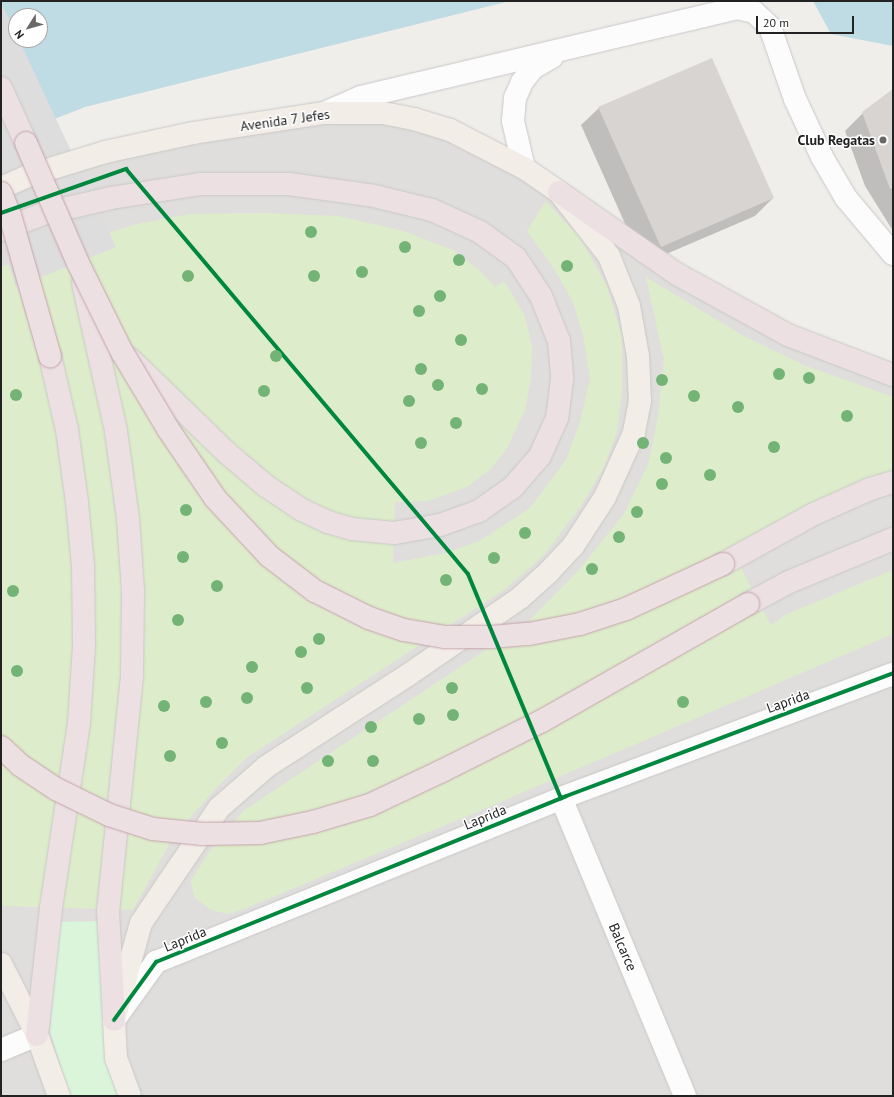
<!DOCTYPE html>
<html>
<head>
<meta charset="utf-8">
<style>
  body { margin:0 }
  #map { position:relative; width:894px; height:1097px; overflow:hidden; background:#f0eeeb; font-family:"PT Sans",sans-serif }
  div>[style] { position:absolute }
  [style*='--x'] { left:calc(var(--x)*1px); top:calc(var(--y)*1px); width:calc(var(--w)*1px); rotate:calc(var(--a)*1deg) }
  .residential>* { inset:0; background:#dfdedc }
  .grass>* { inset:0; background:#ddeccb }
  .park>* { inset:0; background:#daf5da }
  .water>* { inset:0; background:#bfdbe3 }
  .pier>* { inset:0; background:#dedddd }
  .shadow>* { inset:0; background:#0003 }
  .building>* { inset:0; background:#d7d4d2 }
  .roads { filter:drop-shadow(0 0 1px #c9c8c7) drop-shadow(0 0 1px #c9c8c7) }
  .street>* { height:22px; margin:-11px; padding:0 11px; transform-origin:11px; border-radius:11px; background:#fdfcfc }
  .primary>* { height:22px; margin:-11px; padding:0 11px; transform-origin:11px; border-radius:11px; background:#f3ede7 }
  .highway>* { height:22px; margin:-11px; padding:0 11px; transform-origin:11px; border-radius:11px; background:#ece0e2 }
  .bridges { filter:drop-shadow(0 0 1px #c5a2ac) drop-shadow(0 0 1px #c5a2ac) }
  .highway-bridge>* { height:22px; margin:-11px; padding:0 11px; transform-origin:11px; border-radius:11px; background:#ece0e2 }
  .cycleway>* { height:4px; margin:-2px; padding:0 2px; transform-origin:2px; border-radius:2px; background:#00873e }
  .trees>* { width:12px; height:12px; margin:-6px; border-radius:50%; background:#73b476 }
  .dots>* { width:11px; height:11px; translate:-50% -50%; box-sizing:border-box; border:2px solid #fff; border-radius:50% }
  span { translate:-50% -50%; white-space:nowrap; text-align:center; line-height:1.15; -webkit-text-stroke:3px #fff; paint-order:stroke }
  .street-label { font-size:14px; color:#222 }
  .poi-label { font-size:14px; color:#222; font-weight:700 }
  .right { translate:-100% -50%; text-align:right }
  .frame { position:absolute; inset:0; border:2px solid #222; pointer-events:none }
  .north { position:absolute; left:8px; top:8px; width:40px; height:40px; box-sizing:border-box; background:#fff; border:1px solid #a7a7a7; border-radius:50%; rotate:233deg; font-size:11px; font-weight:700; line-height:16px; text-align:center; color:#222 }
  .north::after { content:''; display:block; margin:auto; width:14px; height:18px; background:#6a6968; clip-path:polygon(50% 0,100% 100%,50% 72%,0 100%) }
  .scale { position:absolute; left:756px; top:16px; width:98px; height:18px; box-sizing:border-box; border:2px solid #222; border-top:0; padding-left:5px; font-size:12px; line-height:14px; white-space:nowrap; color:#222; -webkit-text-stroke:3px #fff; paint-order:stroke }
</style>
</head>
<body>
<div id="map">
  <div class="residential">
    <i style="clip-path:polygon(324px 113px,450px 130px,677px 274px,893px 375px,893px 1096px,1px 1096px,1px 188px,30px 175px)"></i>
  </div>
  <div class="grass">
    <i style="clip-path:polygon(546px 201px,580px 238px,607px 286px,622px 337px,622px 391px,617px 431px,604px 467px,581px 506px,543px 556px,504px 590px,246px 758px,215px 789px,172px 839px,133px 910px,1px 906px,1px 267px,137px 224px,190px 214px,265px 213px,338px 216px,400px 230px,453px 250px,480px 271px,495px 287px,504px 281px,524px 314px,532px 346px,531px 378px,525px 410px,506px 450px,490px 470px,467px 487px,428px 501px,395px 502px,393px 563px,445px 553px,479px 541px,530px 508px,566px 460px,580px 422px,590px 379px,583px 335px,573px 302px,553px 267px,527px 231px)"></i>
    <i style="clip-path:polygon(646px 277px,740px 334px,804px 365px,893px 397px,893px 475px,847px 491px,730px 547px,771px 625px,787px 614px,893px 570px,893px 634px,496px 804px,244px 909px,228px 914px,211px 910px,194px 897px,191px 881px,207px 855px,243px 811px,528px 622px,578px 571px,623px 515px,648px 465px,658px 417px,664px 360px)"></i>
  </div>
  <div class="park">
    <i style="clip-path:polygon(104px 921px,125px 1096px,70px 1096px,50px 1031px,59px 922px)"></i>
  </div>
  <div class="water">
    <i style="clip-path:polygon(evenodd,1px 1px,510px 1px,85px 107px,1px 140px,1px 1px,16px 16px,40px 16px,40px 40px,16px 40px,16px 16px)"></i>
    <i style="clip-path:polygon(813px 1px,893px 1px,893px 46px,831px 34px)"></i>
  </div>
  <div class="pier">
    <i style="clip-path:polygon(1px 2px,16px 34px,16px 40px,19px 40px,116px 247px,16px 287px,4px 248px,1px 259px)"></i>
  </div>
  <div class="shadow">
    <i style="clip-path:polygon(893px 95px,893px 231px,865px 186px,845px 131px,863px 113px)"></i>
    <i style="clip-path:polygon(599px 108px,773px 198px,755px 216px,643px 264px,581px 125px)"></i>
  </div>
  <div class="building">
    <i style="clip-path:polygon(712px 58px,774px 198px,661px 247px,598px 107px)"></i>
    <i style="clip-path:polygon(893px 89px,893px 188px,890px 189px,862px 112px)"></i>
  </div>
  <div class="roads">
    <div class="street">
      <i style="--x:324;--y:113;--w:40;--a:-23.4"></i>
      <i style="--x:361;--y:97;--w:386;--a:-13.3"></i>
      <i style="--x:737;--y:8;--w:17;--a:13"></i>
      <i style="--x:754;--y:12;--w:22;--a:43"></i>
      <i style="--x:770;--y:27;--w:76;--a:70.9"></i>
      <i style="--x:795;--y:99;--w:64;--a:65"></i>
      <i style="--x:822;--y:157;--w:48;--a:59.7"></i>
      <i style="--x:846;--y:198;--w:73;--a:50"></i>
      <i style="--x:524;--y:168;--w:48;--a:-103.2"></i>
      <i style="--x:513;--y:121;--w:23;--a:-85"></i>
      <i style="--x:515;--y:98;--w:17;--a:-66"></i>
      <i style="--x:522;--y:82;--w:18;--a:-52"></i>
      <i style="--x:533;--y:68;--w:22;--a:-30"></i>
      <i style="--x:561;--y:798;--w:323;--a:67.4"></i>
      <i style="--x:117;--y:1016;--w:67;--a:-54.2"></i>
      <i style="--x:156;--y:962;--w:437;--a:-22"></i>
      <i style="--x:561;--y:798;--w:354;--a:-20.5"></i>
      <i style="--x:1;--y:1050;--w:39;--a:-23"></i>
    </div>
    <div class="primary">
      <i style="--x:1;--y:188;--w:32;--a:-24"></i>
      <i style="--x:30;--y:175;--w:78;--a:-17"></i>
      <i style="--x:105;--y:152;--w:90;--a:-12.2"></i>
      <i style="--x:193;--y:133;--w:133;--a:-8.7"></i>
      <i style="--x:324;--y:113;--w:59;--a:0"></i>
      <i style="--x:383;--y:113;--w:32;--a:11"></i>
      <i style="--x:414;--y:119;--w:38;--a:17"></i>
      <i style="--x:450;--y:130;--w:83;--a:27.2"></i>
      <i style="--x:524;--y:168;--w:42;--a:34.4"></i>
      <i style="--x:559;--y:192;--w:81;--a:52"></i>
      <i style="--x:609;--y:256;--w:54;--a:68.2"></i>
      <i style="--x:629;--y:306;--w:51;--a:79.8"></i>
      <i style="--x:638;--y:356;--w:45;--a:87.5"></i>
      <i style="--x:640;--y:401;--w:33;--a:101"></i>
      <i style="--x:634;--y:433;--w:70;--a:114.4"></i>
      <i style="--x:605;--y:497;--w:59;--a:123.1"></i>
      <i style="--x:573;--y:546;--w:34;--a:133"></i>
      <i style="--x:550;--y:571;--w:40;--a:138"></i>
      <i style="--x:520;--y:598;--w:136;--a:145.5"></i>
      <i style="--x:408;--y:675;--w:169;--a:147.1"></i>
      <i style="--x:266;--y:767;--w:62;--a:138.9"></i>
      <i style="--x:219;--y:808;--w:91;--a:124.2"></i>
      <i style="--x:168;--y:883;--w:48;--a:124"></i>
      <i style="--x:141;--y:923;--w:101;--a:105.6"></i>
      <i style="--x:114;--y:1020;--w:38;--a:87"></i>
      <i style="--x:116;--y:1058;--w:40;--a:69.8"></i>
      <i style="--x:1;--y:964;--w:80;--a:63.1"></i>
      <i style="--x:37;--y:1035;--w:65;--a:70.2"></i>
    </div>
    <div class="highway">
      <i style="--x:1;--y:88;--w:60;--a:65.6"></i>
      <i style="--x:559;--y:192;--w:144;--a:34.8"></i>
      <i style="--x:677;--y:274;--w:127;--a:28.8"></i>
      <i style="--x:788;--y:335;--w:112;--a:20.9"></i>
      <i style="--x:1;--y:230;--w:48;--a:-20.7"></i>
      <i style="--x:46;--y:213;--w:67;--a:-13"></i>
      <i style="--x:111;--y:198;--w:90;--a:-8.9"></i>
      <i style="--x:200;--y:184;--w:89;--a:0"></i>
      <i style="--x:289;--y:184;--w:86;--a:8"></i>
      <i style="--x:374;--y:196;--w:60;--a:13.6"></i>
      <i style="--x:432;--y:210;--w:53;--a:24.6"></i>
      <i style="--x:480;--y:232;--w:44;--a:35.8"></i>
      <i style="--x:516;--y:258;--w:45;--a:56.7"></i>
      <i style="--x:541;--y:296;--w:48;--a:68.2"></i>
      <i style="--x:559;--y:341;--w:38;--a:85"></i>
      <i style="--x:562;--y:379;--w:39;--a:97"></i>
      <i style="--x:557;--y:418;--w:42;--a:114.1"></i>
      <i style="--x:540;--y:456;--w:41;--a:131.1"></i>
      <i style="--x:513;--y:487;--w:42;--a:144.8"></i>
      <i style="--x:479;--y:511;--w:41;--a:160.3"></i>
      <i style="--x:440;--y:525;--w:47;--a:170.1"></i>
      <i style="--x:394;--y:533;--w:42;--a:-174.6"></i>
      <i style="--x:352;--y:529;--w:25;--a:-164"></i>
      <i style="--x:328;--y:522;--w:29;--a:-155"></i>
      <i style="--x:302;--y:510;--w:43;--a:-146.3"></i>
      <i style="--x:266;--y:486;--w:52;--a:-139.6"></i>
      <i style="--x:226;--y:452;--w:134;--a:-135.9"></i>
      <i style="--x:83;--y:283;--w:152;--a:77.4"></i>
      <i style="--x:116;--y:431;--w:89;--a:82.2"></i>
      <i style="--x:128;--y:519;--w:72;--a:86"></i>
      <i style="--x:133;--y:591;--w:85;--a:90.7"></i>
      <i style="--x:132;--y:676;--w:236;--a:95.8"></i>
      <i style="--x:108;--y:911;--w:109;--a:86.8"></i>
      <i style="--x:723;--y:564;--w:104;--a:-28.8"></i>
      <i style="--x:814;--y:514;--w:61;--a:-24.1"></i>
      <i style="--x:870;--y:489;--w:24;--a:-17"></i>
      <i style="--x:748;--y:604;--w:47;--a:-28.2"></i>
      <i style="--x:789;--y:582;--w:113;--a:-22.5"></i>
      <i style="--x:37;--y:1035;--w:128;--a:-83.7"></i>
      <i style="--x:51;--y:908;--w:187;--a:-81.4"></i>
      <i style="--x:79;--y:723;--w:78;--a:-86.3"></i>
      <i style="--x:84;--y:645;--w:79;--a:-90.7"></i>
      <i style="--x:83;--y:566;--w:64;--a:-95.4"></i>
      <i style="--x:77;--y:502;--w:73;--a:-97.9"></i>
      <i style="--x:67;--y:430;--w:76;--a:-102.9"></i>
    </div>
  </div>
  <div class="bridges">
    <div class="highway-bridge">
      <i style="--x:26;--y:143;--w:131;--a:66.6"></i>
      <i style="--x:78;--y:263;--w:99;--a:63.7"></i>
      <i style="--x:122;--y:352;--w:90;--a:59.1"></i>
      <i style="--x:168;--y:429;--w:83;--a:55.7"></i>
      <i style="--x:215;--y:498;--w:79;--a:47"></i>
      <i style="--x:269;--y:556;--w:58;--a:37.3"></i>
      <i style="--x:315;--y:591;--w:60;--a:26.6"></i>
      <i style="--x:369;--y:618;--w:37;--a:19"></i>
      <i style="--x:404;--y:630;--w:42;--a:9.7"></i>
      <i style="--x:445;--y:637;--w:46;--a:0"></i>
      <i style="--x:491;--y:637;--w:38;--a:-5"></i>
      <i style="--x:529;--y:634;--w:52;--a:-11.1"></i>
      <i style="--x:580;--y:624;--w:48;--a:-18.1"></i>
      <i style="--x:626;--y:609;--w:107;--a:-24.9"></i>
      <i style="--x:1;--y:193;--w:24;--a:68"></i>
      <i style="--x:10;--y:215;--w:147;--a:74.2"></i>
      <i style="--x:1;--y:747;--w:26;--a:43"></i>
      <i style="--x:20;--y:765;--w:43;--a:33.7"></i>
      <i style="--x:56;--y:789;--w:59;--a:26.1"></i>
      <i style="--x:109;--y:815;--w:46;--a:17.7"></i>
      <i style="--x:153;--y:829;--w:50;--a:5.7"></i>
      <i style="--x:203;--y:834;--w:57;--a:-1"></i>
      <i style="--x:260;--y:833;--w:54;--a:-11.7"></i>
      <i style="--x:313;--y:822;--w:59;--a:-16.6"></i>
      <i style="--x:370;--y:805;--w:80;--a:-25.3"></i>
      <i style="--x:442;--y:771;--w:112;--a:-26.6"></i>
      <i style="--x:542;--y:721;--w:237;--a:-29.6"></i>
    </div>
  </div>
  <div class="cycleway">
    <i style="--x:1;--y:213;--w:133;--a:-19.4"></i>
    <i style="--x:126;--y:169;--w:530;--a:49.82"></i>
    <i style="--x:468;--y:574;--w:243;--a:67.5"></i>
    <i style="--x:561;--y:798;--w:355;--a:-20.6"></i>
    <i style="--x:114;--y:1020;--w:72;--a:-54.1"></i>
    <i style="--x:156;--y:962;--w:442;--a:-22"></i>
  </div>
  <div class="trees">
    <i style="left:311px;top:232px"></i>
    <i style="left:405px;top:247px"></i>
    <i style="left:459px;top:260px"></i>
    <i style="left:567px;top:266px"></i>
    <i style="left:362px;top:272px"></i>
    <i style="left:188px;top:276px"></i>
    <i style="left:314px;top:276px"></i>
    <i style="left:440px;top:296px"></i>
    <i style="left:419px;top:311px"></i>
    <i style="left:461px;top:340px"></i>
    <i style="left:276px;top:356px"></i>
    <i style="left:421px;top:369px"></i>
    <i style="left:779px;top:374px"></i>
    <i style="left:809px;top:378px"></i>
    <i style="left:662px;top:380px"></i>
    <i style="left:438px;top:385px"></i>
    <i style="left:482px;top:389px"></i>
    <i style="left:264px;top:391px"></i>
    <i style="left:16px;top:395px"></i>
    <i style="left:694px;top:396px"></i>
    <i style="left:409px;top:401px"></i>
    <i style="left:738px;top:407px"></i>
    <i style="left:847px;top:416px"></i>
    <i style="left:456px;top:423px"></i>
    <i style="left:421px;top:443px"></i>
    <i style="left:643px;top:443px"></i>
    <i style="left:774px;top:447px"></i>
    <i style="left:666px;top:458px"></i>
    <i style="left:710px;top:475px"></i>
    <i style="left:662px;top:484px"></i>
    <i style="left:186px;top:510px"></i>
    <i style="left:637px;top:512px"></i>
    <i style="left:525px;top:533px"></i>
    <i style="left:619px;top:537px"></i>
    <i style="left:183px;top:557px"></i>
    <i style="left:494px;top:558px"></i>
    <i style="left:592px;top:569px"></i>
    <i style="left:446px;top:580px"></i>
    <i style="left:217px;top:586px"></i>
    <i style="left:13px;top:591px"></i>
    <i style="left:178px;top:620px"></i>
    <i style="left:319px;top:639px"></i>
    <i style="left:301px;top:652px"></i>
    <i style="left:252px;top:667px"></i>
    <i style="left:17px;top:671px"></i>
    <i style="left:307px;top:688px"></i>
    <i style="left:452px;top:688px"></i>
    <i style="left:247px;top:698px"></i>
    <i style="left:206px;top:702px"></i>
    <i style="left:683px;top:702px"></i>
    <i style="left:164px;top:706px"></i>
    <i style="left:453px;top:715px"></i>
    <i style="left:419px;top:719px"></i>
    <i style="left:371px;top:727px"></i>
    <i style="left:222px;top:743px"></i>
    <i style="left:170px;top:756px"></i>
    <i style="left:328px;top:761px"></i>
    <i style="left:373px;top:761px"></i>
  </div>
  <div class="dots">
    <i style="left:883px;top:140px;background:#6a6968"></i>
  </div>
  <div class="street-label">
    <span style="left:285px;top:120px;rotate:-8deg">Avenida 7 Jefes</span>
    <span style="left:788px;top:701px;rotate:-20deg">Laprida</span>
    <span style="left:485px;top:817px;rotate:-22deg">Laprida</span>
    <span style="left:185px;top:939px;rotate:-22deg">Laprida</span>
    <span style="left:623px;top:947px;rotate:67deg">Balcarce</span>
  </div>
  <div class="poi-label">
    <span class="right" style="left:875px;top:140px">Club Regatas</span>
  </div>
  <div class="frame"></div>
  <div class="north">N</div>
  <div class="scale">20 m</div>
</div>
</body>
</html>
